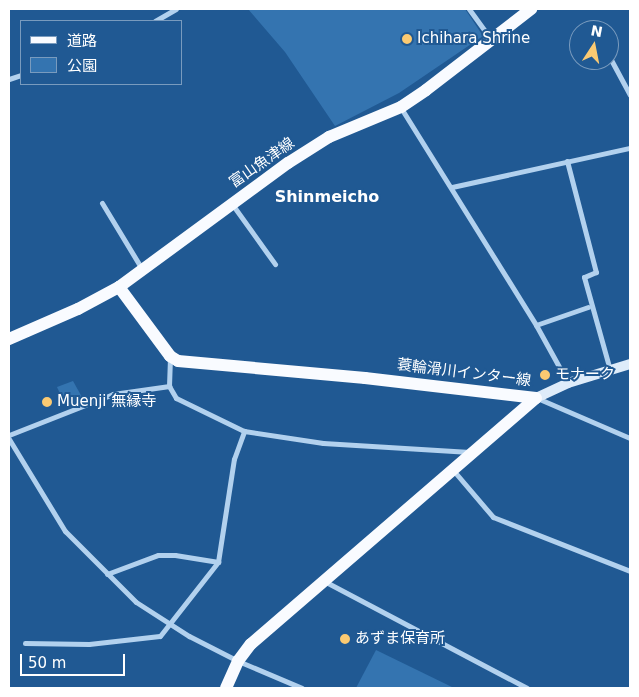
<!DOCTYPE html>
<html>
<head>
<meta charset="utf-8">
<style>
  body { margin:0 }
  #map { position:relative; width:639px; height:697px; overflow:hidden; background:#205993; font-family:"DejaVu Sans","Noto Sans JP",sans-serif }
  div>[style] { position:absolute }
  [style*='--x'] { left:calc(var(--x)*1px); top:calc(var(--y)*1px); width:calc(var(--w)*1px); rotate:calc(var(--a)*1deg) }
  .green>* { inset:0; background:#3474b0 }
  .street>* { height:5px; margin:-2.5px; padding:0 2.5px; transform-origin:2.5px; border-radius:2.5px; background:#b2d1ee }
  .secondary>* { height:10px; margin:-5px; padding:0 5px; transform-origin:5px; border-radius:5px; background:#deecfa }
  .primary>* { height:12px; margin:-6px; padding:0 6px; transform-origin:6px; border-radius:6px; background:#f9fbff }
  .dots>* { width:14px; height:14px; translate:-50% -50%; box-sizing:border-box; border:2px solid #205993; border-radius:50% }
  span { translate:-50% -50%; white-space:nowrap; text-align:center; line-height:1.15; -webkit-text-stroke:4px #205993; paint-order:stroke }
  .poi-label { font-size:15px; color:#fff }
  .left { translate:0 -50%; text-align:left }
  .street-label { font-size:15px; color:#fff }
  .neighbourhood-label { font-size:16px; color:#fff; font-weight:700 }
  .frame { position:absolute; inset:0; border:10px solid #fff; pointer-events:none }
  .legend { position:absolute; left:20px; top:20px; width:162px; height:65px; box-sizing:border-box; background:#205993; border:1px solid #799bbe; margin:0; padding:6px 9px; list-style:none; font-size:15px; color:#fff }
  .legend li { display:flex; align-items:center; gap:10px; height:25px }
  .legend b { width:25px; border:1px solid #799bbe }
  .north { position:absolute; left:569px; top:20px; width:50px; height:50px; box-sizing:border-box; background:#205993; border:1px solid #799bbe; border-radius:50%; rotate:11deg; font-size:14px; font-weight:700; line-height:20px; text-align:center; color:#fff }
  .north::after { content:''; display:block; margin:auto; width:18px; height:22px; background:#fbca72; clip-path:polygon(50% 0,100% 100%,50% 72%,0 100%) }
  .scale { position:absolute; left:20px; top:654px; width:105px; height:22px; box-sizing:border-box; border:2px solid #fff; border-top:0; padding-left:6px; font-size:15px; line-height:18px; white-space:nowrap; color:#fff; -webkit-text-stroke:4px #205993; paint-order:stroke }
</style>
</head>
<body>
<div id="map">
  <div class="green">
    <i style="clip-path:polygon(248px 9px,465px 9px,483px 36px,399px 93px,335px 126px,285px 52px)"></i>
    <i style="clip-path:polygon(73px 381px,83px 399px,66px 407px,57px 387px)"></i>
    <i style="clip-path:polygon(376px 650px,454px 688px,356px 688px)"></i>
  </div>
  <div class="street">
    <i style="--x:469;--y:9;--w:37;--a:54"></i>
    <i style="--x:155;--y:21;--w:24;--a:-30"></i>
    <i style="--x:609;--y:56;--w:44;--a:61.7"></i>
    <i style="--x:9;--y:79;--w:13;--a:-18"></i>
    <i style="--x:401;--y:108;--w:256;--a:58.1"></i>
    <i style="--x:536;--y:325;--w:66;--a:61.1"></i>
    <i style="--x:567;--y:161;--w:115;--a:75.4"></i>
    <i style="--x:596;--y:272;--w:13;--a:157"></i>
    <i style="--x:584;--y:277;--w:97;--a:74.4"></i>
    <i style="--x:452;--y:187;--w:182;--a:-12.4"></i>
    <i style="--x:102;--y:203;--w:77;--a:58.8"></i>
    <i style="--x:232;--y:204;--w:74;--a:54.4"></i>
    <i style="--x:536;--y:325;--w:55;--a:-19.1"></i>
    <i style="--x:169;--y:386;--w:14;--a:60"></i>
    <i style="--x:176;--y:398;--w:76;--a:25.9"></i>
    <i style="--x:244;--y:431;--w:80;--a:8.6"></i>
    <i style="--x:323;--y:443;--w:147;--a:3.5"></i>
    <i style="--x:537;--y:398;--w:101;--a:23.3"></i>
    <i style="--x:9;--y:435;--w:112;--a:-21.5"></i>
    <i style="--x:113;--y:394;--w:57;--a:-8.1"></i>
    <i style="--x:169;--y:386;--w:29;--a:-88"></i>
    <i style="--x:9;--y:439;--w:108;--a:58.7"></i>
    <i style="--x:65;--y:531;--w:100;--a:45"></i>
    <i style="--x:136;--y:602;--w:63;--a:32.7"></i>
    <i style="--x:189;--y:636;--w:55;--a:27"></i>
    <i style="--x:238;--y:661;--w:69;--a:22.9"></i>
    <i style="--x:453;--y:470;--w:62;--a:49.6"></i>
    <i style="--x:493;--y:517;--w:147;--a:21.5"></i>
    <i style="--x:107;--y:574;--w:54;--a:-20.4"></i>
    <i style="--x:158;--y:555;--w:17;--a:0"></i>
    <i style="--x:175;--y:555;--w:44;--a:9.2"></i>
    <i style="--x:218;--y:562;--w:104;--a:-81.2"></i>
    <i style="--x:234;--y:459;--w:30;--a:-70"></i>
    <i style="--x:324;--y:581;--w:229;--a:27.8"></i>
    <i style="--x:25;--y:643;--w:64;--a:0.9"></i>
    <i style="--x:89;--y:644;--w:71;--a:-6.4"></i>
    <i style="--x:160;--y:636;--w:94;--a:-51.9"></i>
  </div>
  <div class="secondary">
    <i style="--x:536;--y:398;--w:35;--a:-25"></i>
    <i style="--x:568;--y:383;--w:65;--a:-17"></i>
  </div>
  <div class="primary">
    <i style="--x:119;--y:287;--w:86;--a:53.5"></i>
    <i style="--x:170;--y:356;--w:9;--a:32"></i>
    <i style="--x:178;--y:361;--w:188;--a:5.2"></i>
    <i style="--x:365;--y:378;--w:172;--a:6.7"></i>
    <i style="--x:9;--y:339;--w:75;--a:-23.5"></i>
    <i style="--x:78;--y:309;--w:47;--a:-28.2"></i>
    <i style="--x:119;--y:287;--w:210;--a:-36.3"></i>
    <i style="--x:288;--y:163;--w:49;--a:-32.4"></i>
    <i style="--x:329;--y:137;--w:78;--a:-22.6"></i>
    <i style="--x:401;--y:107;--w:30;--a:-34"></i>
    <i style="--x:426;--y:90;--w:133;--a:-37.6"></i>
    <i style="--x:226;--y:688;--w:30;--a:-66"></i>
    <i style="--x:238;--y:661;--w:21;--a:-53"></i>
    <i style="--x:251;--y:644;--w:376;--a:-40.8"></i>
  </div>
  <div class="dots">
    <i style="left:407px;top:39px;background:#fbca72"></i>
    <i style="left:545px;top:375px;background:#fbca72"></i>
    <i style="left:47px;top:402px;background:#fbca72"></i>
    <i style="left:345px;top:639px;background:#fbca72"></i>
  </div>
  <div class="poi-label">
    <span class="left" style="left:417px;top:39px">Ichihara Shrine</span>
    <span class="left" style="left:555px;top:375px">モナーク</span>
    <span class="left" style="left:57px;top:402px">Muenji 無縁寺</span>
    <span class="left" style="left:355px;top:639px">あずま保育所</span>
  </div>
  <div class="street-label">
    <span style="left:262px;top:163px;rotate:-35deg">富山魚津線</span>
    <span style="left:464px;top:373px;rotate:7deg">蓑輪滑川インター線</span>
  </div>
  <div class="neighbourhood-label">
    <span style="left:327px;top:197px">Shinmeicho</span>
  </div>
  <div class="frame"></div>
  <ul class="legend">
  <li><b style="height:6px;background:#f9fbff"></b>道路</li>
  <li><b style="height:14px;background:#3474b0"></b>公園</li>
  </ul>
  <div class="north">N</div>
  <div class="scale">50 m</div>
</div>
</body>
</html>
